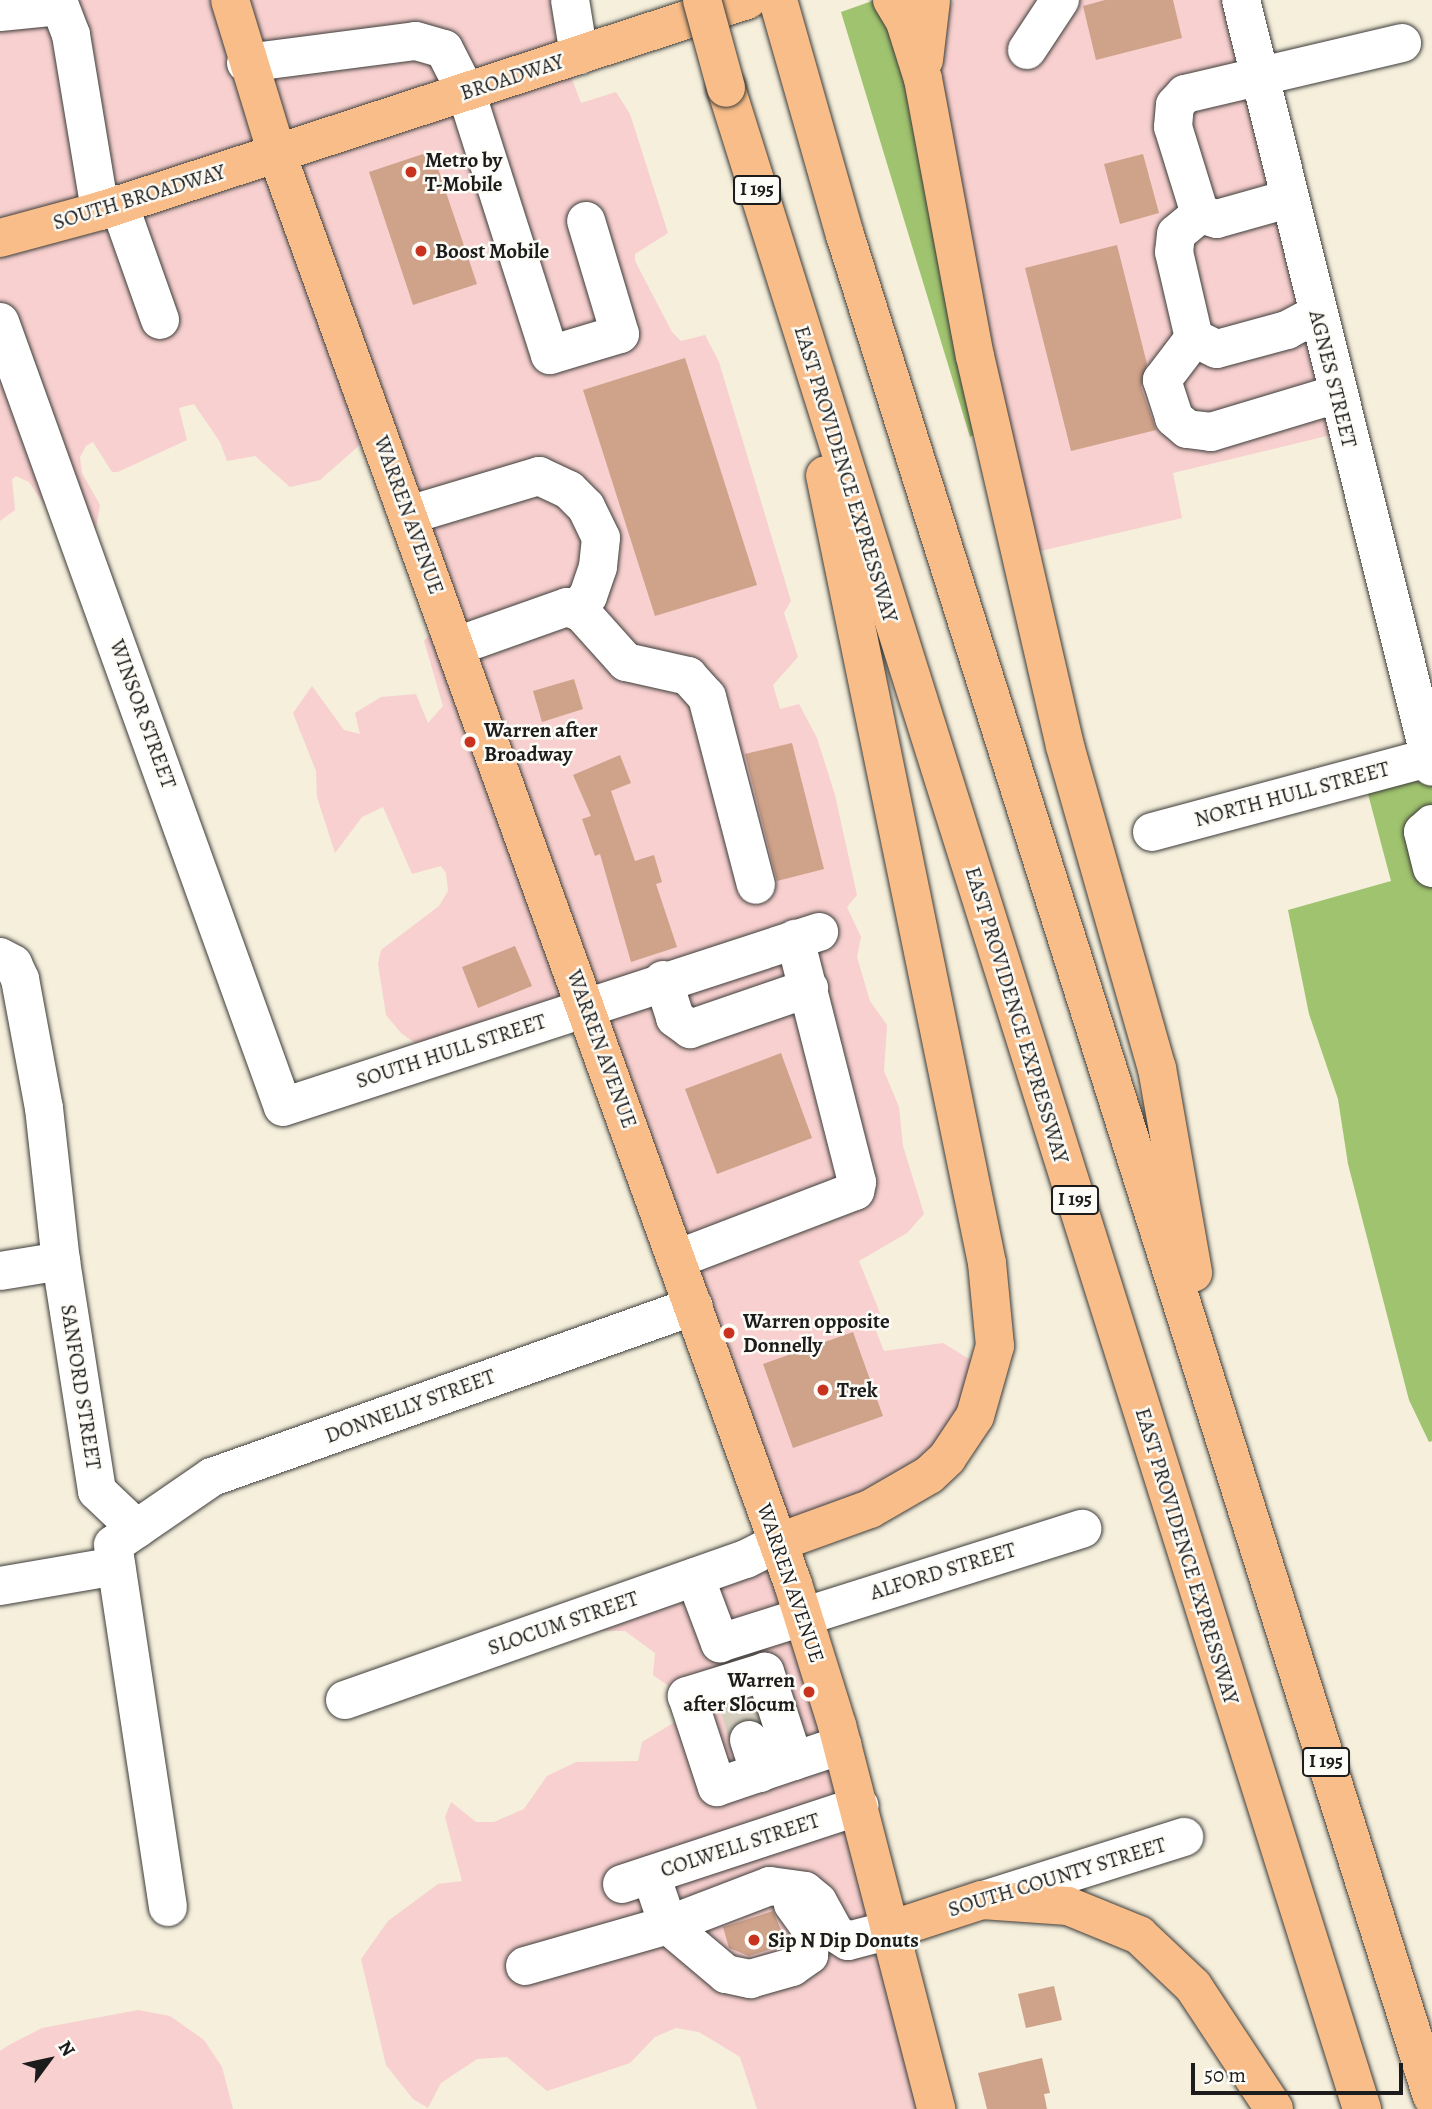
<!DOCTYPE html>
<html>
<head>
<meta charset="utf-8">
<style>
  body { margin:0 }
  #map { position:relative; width:1432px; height:2109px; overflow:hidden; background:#f5efdc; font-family:Alegreya,serif }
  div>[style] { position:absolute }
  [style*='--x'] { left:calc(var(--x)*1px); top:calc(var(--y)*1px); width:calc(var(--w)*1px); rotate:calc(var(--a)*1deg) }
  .built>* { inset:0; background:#f7d0cf }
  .green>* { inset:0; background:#9fc36e }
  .building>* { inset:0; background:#cfa28a }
  .minor-tunnel>* { height:38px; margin-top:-19px; transform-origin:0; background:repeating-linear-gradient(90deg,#d4cfbf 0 38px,transparent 0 57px) }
  .roads { filter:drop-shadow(0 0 2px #3d3c39) drop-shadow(0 0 2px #3d3c39) }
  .minor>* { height:38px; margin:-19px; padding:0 19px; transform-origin:19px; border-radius:19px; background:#fff }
  .major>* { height:38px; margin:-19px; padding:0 19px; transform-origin:19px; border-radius:19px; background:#f8bd88 }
  .highway>* { height:38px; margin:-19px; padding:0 19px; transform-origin:19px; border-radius:19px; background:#f8bd88 }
  .bridges { filter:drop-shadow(0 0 2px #3d3c39) drop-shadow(0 0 2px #3d3c39) }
  .highway-bridge>* { height:38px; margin:-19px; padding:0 19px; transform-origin:19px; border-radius:19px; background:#f8bd88 }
  .dots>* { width:19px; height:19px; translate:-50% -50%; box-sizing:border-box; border:4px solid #fdfcf7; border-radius:50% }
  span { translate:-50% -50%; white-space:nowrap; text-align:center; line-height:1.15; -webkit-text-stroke:5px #fdfcf7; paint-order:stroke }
  .shield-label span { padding:2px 5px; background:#fdfcf7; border:2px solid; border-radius:5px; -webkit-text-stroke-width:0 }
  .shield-label { font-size:19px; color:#1c1c1c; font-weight:700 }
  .street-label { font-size:21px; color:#1c1c1c }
  .poi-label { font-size:21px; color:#1c1c1c; font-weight:700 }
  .left { translate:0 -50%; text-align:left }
  .right { translate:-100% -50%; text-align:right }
  .north { position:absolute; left:14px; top:2025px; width:70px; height:70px; -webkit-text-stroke:5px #fdfcf7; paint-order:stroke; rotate:57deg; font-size:19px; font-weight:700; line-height:28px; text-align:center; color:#1c1c1c }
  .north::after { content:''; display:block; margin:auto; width:24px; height:32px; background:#1c1c1c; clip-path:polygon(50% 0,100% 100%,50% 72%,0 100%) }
  .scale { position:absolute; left:1191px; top:2063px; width:212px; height:32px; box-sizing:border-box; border:4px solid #1c1c1c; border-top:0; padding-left:9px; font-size:21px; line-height:24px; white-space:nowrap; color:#1c1c1c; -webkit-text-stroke:5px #fdfcf7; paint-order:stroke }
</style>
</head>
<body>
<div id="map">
  <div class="built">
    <i style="clip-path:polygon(0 0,557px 0,565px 61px,581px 103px,616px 92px,630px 114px,668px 233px,635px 254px,635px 261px,672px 332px,681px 341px,705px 335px,719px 362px,791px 601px,784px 613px,798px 657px,773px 685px,780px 709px,799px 704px,817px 738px,835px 795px,857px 895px,847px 907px,861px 937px,857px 957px,870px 1001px,887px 1025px,884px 1071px,899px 1107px,903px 1146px,924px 1214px,907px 1233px,859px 1261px,880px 1313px,876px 1331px,884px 1351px,943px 1343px,982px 1367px,968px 1412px,898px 1482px,770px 1538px,578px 1013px,435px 1057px,401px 1033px,386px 1015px,378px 964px,381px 950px,439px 906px,448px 891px,446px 873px,441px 866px,412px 874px,383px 807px,362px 817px,335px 853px,317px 797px,316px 771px,293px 713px,312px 686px,344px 730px,360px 734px,355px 713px,381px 697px,416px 694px,428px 723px,443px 706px,424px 641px,428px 636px,438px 638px,370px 436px,320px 480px,290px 487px,255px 456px,227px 461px,220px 442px,194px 404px,179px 408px,187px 440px,118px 472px,112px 472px,93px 442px,86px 446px,80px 457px,82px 473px,100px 505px,96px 529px,80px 528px,50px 513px,29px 482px,16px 476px,12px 479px,15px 510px,0 521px)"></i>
    <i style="clip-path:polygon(954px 0,1227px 0,1335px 434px,1173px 473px,1182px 518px,1032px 553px,936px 51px,941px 24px)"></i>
    <i style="clip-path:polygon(765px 1539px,926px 2109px,757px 2109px,740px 2057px,699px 2032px,676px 2028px,655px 2037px,630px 2063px,547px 2091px,507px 2057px,477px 2059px,441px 2083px,428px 2108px,413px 2099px,386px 2065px,361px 1959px,388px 1921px,438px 1884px,462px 1881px,445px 1817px,451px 1802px,476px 1822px,494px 1822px,524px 1809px,547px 1776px,576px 1762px,638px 1761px,642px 1742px,683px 1717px,680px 1694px,653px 1675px,655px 1653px,625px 1631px,600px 1631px,603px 1617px)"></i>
    <i style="clip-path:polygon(138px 2010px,170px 2016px,204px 2040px,222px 2067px,233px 2109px,0 2109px,0 2051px,9px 2045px,42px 2028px)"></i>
  </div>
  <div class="green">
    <i style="clip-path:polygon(875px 0,895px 27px,979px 432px,970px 437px,841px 12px)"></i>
    <i style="clip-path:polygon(1432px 754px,1432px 1441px,1429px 1442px,1409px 1400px,1348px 1164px,1338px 1099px,1309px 1014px,1288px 910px,1391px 881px,1363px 775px)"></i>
  </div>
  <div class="building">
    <i style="clip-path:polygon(1105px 0,1173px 0,1182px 38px,1096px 60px,1083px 6px)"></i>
    <i style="clip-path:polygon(432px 151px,477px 284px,413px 305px,369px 172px)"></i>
    <i style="clip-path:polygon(1143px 154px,1159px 213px,1120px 224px,1104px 164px)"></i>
    <i style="clip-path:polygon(1117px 245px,1147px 364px,1141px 387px,1156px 430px,1071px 451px,1025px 268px)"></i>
    <i style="clip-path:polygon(685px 358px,757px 585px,655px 616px,583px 390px)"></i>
    <i style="clip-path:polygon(574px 679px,583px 709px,542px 722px,533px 691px)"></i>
    <i style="clip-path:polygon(792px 743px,824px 869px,777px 881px,745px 754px)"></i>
    <i style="clip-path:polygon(620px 755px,631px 783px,611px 791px,635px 861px,654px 855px,662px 882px,656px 884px,677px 947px,631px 962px,600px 854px,595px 856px,582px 819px,591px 816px,573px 775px)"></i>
    <i style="clip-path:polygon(515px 946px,532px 986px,478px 1008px,462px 967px)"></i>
    <i style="clip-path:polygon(781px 1053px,812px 1138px,717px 1174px,685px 1089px)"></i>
    <i style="clip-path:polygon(853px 1332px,883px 1416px,793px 1448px,763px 1364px)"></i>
    <i style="clip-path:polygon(773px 1911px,787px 1944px,749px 1956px,729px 1948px,723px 1927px)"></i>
    <i style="clip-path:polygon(1054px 1986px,1062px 2020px,1026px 2028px,1018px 1994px)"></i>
    <i style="clip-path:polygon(1042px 2058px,1050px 2093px,1044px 2094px,1047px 2109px,987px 2109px,978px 2073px)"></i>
  </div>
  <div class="minor-tunnel">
    <i style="--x:738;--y:1703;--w:39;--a:73"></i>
  </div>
  <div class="roads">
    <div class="minor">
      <i style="--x:570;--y:0;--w:56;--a:80.7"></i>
      <i style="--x:1241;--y:0;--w:790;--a:76.02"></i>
      <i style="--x:0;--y:12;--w:60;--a:-5.7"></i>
      <i style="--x:60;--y:6;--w:31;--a:69"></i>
      <i style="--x:71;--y:35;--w:178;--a:80.6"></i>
      <i style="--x:1027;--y:50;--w:60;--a:-56.6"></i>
      <i style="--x:246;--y:63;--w:171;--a:-7.4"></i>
      <i style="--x:416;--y:41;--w:29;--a:16"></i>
      <i style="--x:444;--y:49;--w:48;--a:62.9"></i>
      <i style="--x:466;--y:92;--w:276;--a:72.3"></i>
      <i style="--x:550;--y:355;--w:73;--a:-16.7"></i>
      <i style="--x:620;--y:334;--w:118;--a:-106.7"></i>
      <i style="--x:1288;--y:199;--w:74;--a:164.3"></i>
      <i style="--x:1217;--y:219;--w:18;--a:-164"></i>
      <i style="--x:1200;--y:214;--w:91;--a:-107.2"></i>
      <i style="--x:1173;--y:127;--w:22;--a:-85"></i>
      <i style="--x:1175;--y:105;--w:15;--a:-48"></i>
      <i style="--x:1185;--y:94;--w:223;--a:-13.2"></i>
      <i style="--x:119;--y:204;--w:123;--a:70.5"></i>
      <i style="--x:1200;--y:214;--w:31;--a:140"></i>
      <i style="--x:1176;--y:234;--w:18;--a:96"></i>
      <i style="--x:1174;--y:252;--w:88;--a:76.9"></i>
      <i style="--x:1194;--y:338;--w:25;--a:26"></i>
      <i style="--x:1217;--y:349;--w:73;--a:-15.2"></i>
      <i style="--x:1287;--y:330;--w:34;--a:-28"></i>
      <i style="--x:0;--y:322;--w:834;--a:70.18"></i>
      <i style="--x:283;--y:1107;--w:564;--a:-18.08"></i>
      <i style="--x:1194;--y:338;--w:53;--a:127.3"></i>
      <i style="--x:1162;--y:380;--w:40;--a:72"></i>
      <i style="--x:1174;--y:418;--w:17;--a:40"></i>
      <i style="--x:1187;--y:429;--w:24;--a:7"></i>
      <i style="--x:1211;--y:432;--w:132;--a:-16.8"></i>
      <i style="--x:409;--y:515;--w:136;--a:-16.7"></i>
      <i style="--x:539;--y:476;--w:33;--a:25"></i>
      <i style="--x:569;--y:490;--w:24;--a:45"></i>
      <i style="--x:586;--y:507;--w:34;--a:64"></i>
      <i style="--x:601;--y:538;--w:29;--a:96"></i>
      <i style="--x:598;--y:567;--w:31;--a:109"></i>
      <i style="--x:588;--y:596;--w:18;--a:131"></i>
      <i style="--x:457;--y:646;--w:117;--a:-19.5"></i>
      <i style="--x:567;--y:607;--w:16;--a:22"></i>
      <i style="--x:582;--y:613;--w:66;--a:48.1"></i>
      <i style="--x:626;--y:662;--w:64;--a:12.7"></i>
      <i style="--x:688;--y:676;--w:28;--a:48"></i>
      <i style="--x:707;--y:697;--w:194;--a:75.4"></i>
      <i style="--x:1432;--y:824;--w:12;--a:138"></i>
      <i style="--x:1423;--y:832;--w:37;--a:76"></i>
      <i style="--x:1152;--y:832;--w:290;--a:-15"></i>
      <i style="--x:0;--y:957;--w:15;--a:28"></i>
      <i style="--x:13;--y:964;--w:17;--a:65"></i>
      <i style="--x:20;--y:979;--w:131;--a:79.5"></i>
      <i style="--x:44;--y:1108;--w:154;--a:83.7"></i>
      <i style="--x:61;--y:1261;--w:233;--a:81.1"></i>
      <i style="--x:97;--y:1491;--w:55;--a:43.5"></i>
      <i style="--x:663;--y:980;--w:40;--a:72"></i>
      <i style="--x:675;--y:1018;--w:19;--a:36"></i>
      <i style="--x:690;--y:1029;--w:126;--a:-19"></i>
      <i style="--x:677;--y:1259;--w:191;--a:-20.9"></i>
      <i style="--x:855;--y:1191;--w:9;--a:-77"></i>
      <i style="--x:857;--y:1182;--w:251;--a:-104.3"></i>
      <i style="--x:0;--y:1271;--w:62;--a:-9.3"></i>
      <i style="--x:695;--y:1577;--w:71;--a:69.3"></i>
      <i style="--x:720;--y:1643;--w:380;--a:-17.5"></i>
      <i style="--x:0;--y:1586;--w:118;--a:-9.8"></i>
      <i style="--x:345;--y:1700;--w:425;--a:-19.4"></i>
      <i style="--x:746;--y:1559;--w:37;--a:-27"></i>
      <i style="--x:749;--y:1740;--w:35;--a:72"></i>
      <i style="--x:794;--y:1761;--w:94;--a:-108"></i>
      <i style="--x:765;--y:1672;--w:82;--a:162.9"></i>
      <i style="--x:687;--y:1696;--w:96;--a:71.8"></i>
      <i style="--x:717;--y:1787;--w:81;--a:-18.7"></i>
      <i style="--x:794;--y:1761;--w:51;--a:-18.4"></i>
      <i style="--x:651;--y:1875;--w:53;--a:71.2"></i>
      <i style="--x:668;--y:1925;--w:76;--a:40.2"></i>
      <i style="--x:726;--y:1974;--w:25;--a:12"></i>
      <i style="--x:750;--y:1979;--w:44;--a:-15.9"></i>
      <i style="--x:792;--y:1967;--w:21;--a:-35"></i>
      <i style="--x:809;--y:1955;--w:26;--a:-86"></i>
      <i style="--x:811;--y:1929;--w:31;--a:-126"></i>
      <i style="--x:622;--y:1884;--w:250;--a:-18.2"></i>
      <i style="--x:984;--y:1900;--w:210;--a:-17.5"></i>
      <i style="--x:168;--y:1907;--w:366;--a:-98.6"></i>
      <i style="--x:113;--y:1545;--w:120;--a:-34.5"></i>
      <i style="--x:212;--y:1477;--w:511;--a:-19.53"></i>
      <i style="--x:525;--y:1966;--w:149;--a:-16"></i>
      <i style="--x:668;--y:1925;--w:109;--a:-20.9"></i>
      <i style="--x:770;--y:1886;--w:35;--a:8"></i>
      <i style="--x:805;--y:1891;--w:17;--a:40"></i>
      <i style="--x:818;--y:1902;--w:35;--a:61"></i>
      <i style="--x:835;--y:1933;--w:15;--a:32"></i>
      <i style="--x:848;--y:1941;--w:43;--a:-14.7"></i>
    </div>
    <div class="major">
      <i style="--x:230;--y:0;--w:161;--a:73"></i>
      <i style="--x:277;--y:154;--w:1520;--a:70.16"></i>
      <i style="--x:793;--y:1584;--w:148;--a:72.7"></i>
      <i style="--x:837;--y:1725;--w:397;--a:75.5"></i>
      <i style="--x:0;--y:238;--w:104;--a:-15.1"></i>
      <i style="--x:100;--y:211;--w:681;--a:-18.06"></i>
      <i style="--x:890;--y:1930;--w:97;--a:-18.1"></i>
    </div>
    <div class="highway">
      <i style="--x:778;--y:0;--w:244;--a:74.1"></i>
      <i style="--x:845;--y:235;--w:1952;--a:72.5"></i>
      <i style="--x:892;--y:0;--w:26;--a:59"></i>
      <i style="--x:905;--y:22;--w:60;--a:72.5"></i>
      <i style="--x:923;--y:79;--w:282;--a:79.4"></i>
      <i style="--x:975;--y:356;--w:400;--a:77"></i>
      <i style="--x:1065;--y:746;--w:335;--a:74.1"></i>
      <i style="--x:1157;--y:1068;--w:208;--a:80"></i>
      <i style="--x:924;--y:60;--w:60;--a:-83.3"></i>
      <i style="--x:726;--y:88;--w:2119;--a:72.53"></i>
      <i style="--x:779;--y:1542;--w:97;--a:-19.9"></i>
      <i style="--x:870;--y:1509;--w:68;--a:-30"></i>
      <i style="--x:929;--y:1475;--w:25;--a:-43"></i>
      <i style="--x:947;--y:1458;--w:50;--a:-56.3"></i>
      <i style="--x:975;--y:1416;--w:73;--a:-74.1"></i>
      <i style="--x:995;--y:1346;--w:83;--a:-95.5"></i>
      <i style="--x:987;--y:1263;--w:804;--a:-101.62"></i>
      <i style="--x:982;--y:1900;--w:86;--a:4"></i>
      <i style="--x:1068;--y:1906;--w:77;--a:22.2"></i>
      <i style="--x:1139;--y:1935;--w:74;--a:43.4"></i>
      <i style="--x:1193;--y:1986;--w:147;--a:56.6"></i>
    </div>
  </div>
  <div class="bridges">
    <div class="highway-bridge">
      <i style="--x:702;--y:0;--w:91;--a:74.7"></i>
    </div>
  </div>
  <div class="dots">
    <i style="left:411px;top:172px;background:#c8321e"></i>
    <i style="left:421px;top:251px;background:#c8321e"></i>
    <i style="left:470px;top:742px;background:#c8321e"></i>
    <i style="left:729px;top:1333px;background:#c8321e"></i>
    <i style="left:823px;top:1390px;background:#c8321e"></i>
    <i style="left:809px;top:1692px;background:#c8321e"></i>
    <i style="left:754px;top:1940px;background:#c8321e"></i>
  </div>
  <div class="shield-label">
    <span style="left:757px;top:190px">I 195</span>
    <span style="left:1075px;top:1200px">I 195</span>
    <span style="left:1326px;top:1762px">I 195</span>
  </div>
  <div class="street-label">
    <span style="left:512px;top:77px;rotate:-18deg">BROADWAY</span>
    <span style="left:139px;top:197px;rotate:-17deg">SOUTH BROADWAY</span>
    <span style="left:1333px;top:379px;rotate:76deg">AGNES STREET</span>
    <span style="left:846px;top:474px;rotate:73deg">EAST PROVIDENCE EXPRESSWAY</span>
    <span style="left:409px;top:515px;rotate:70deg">WARREN AVENUE</span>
    <span style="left:143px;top:714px;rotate:70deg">WINSOR STREET</span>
    <span style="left:1292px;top:794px;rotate:-15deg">NORTH HULL STREET</span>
    <span style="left:1017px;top:1015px;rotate:73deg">EAST PROVIDENCE EXPRESSWAY</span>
    <span style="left:602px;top:1049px;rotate:70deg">WARREN AVENUE</span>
    <span style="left:451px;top:1051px;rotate:-18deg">SOUTH HULL STREET</span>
    <span style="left:81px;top:1387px;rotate:81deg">SANFORD STREET</span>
    <span style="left:410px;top:1406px;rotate:-20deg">DONNELLY STREET</span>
    <span style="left:1187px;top:1556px;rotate:73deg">EAST PROVIDENCE EXPRESSWAY</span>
    <span style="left:943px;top:1571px;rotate:-17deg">ALFORD STREET</span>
    <span style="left:791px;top:1583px;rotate:71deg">WARREN AVENUE</span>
    <span style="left:563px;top:1623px;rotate:-19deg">SLOCUM STREET</span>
    <span style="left:740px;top:1845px;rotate:-18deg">COLWELL STREET</span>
    <span style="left:1057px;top:1877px;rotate:-17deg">SOUTH COUNTY STREET</span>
  </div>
  <div class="poi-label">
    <span class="left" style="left:425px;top:172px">Metro by<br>T-Mobile</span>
    <span class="left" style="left:435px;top:251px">Boost Mobile</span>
    <span class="left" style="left:484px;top:742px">Warren after<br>Broadway</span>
    <span class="left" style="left:743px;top:1333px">Warren opposite<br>Donnelly</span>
    <span class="left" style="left:837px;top:1390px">Trek</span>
    <span class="right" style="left:795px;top:1692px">Warren<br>after Slocum</span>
    <span class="left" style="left:768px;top:1940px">Sip N Dip Donuts</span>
  </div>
  <div class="north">N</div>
  <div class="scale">50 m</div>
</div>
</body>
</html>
